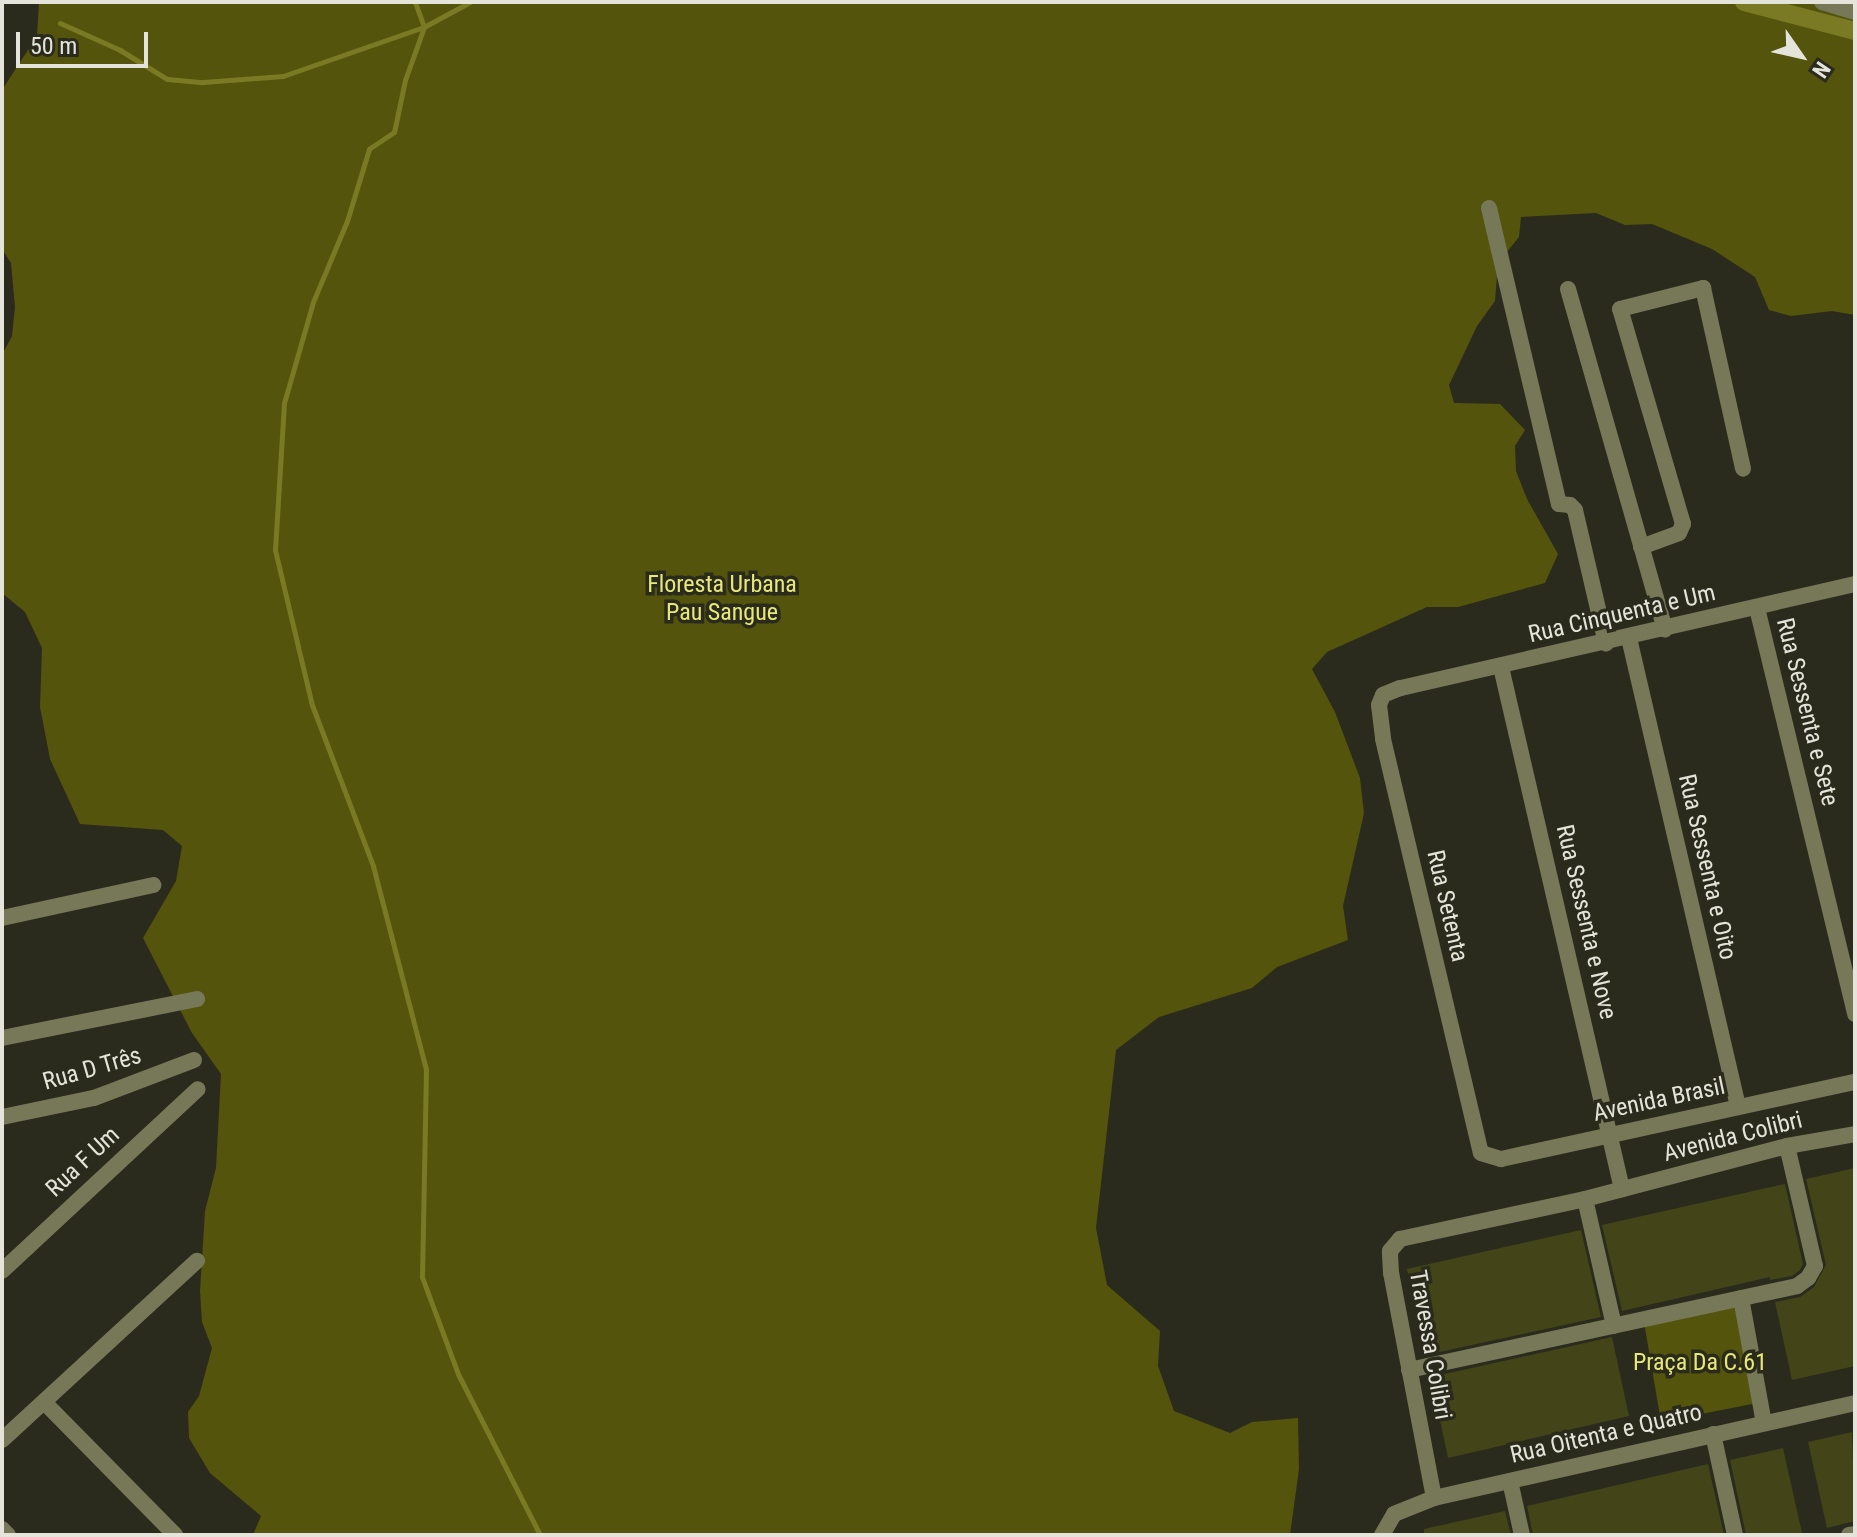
<!DOCTYPE html>
<html>
<head>
<meta charset="utf-8">
<style>
  body { margin:0 }
  #map { position:relative; width:1857px; height:1537px; overflow:hidden; background:#2b2b1d; font-family:"Roboto Condensed",sans-serif }
  div>[style] { position:absolute }
  [style*='--x'] { left:calc(var(--x)*1px); top:calc(var(--y)*1px); width:calc(var(--w)*1px); rotate:calc(var(--a)*1deg) }
  .green>* { inset:0; background:#54540c }
  .stream>* { height:5px; margin:-2.5px; padding:0 2.5px; transform-origin:2.5px; border-radius:2.5px; background:#7a7a25 }
  .canal>* { height:18px; margin:-9px; padding:0 9px; transform-origin:9px; border-radius:9px; background:#7a7a25 }
  .building>* { inset:0; background:#434418 }
  .minor>* { height:16px; margin:-8px; padding:0 8px; transform-origin:8px; border-radius:8px; background:#777858 }
  span { translate:-50% -50%; white-space:nowrap; text-align:center; line-height:1.15; -webkit-text-stroke:7px #2b2b1d; paint-order:stroke }
  .park-label { font-size:24px; color:#e7e878 }
  .street-label { font-size:24px; color:#e4e4db }
  .frame { position:absolute; inset:0; border:4px solid #e4e4db; pointer-events:none }
  .north { position:absolute; left:1761px; top:16px; width:80px; height:80px; -webkit-text-stroke:6px #2b2b1d; paint-order:stroke; rotate:124deg; font-size:22px; font-weight:700; line-height:32px; text-align:center; color:#e4e4db }
  .north::after { content:''; display:block; margin:auto; width:28px; height:36px; background:#e4e4db; clip-path:polygon(50% 0,100% 100%,50% 72%,0 100%) }
  .scale { position:absolute; left:16px; top:32px; width:132px; height:36px; box-sizing:border-box; border:4px solid #e4e4db; border-top:0; padding-left:10px; font-size:24px; line-height:28px; white-space:nowrap; color:#e4e4db; -webkit-text-stroke:6px #2b2b1d; paint-order:stroke }
</style>
</head>
<body>
<div id="map">
  <div class="green">
    <i style="clip-path:polygon(39px 2px,1855px 2px,1855px 315px,1832px 311px,1791px 316px,1769px 310px,1755px 277px,1712px 249px,1652px 224px,1625px 225px,1596px 213px,1521px 217px,1519px 237px,1498px 263px,1495px 301px,1477px 326px,1449px 385px,1454px 403px,1500px 404px,1525px 430px,1515px 446px,1516px 471px,1527px 499px,1558px 554px,1545px 583px,1458px 607px,1427px 607px,1327px 652px,1312px 669px,1335px 712px,1360px 778px,1364px 813px,1343px 906px,1348px 940px,1277px 967px,1252px 988px,1159px 1017px,1116px 1050px,1096px 1228px,1107px 1285px,1160px 1331px,1158px 1366px,1174px 1411px,1230px 1433px,1252px 1422px,1298px 1418px,1299px 1469px,1290px 1535px,253px 1535px,261px 1516px,210px 1473px,189px 1438px,188px 1412px,199px 1396px,212px 1348px,202px 1322px,200px 1291px,205px 1211px,216px 1168px,221px 1074px,192px 1033px,143px 938px,176px 881px,182px 846px,163px 830px,80px 824px,50px 759px,40px 707px,42px 648px,25px 612px,2px 593px,2px 355px,12px 336px,15px 307px,11px 263px,2px 249px,2px 90px,37px 36px)"></i>
    <i style="clip-path:polygon(1739px 1301px,1757px 1403px,1661px 1422px,1644px 1322px)"></i>
  </div>
  <div class="stream">
    <i style="--x:470;--y:2;--w:52;--a:151.5"></i>
    <i style="--x:424;--y:27;--w:56;--a:109.7"></i>
    <i style="--x:405;--y:80;--w:53;--a:101.9"></i>
    <i style="--x:394;--y:132;--w:30;--a:146"></i>
    <i style="--x:369;--y:149;--w:75;--a:107"></i>
    <i style="--x:347;--y:221;--w:88;--a:112.8"></i>
    <i style="--x:313;--y:302;--w:105;--a:106"></i>
    <i style="--x:284;--y:403;--w:147;--a:93.5"></i>
    <i style="--x:275;--y:550;--w:159;--a:76.6"></i>
    <i style="--x:312;--y:705;--w:172;--a:69.2"></i>
    <i style="--x:373;--y:866;--w:210;--a:75.4"></i>
    <i style="--x:426;--y:1069;--w:208;--a:91.1"></i>
    <i style="--x:422;--y:1277;--w:103;--a:69.6"></i>
    <i style="--x:458;--y:1374;--w:181;--a:63"></i>
    <i style="--x:60;--y:23;--w:66;--a:24.2"></i>
    <i style="--x:120;--y:50;--w:55;--a:31.7"></i>
    <i style="--x:167;--y:79;--w:36;--a:5"></i>
    <i style="--x:203;--y:82;--w:80;--a:-4.3"></i>
    <i style="--x:283;--y:76;--w:149;--a:-19.2"></i>
    <i style="--x:424;--y:27;--w:27;--a:-110"></i>
  </div>
  <div class="canal">
    <i style="--x:1744;--y:2;--w:115;--a:14.6"></i>
  </div>
  <div class="building">
    <i style="clip-path:polygon(1855px 1168px,1855px 1366px,1792px 1380px,1775px 1302px,1800px 1297px,1814px 1287px,1826px 1265px,1806px 1179px)"></i>
    <i style="clip-path:polygon(1785px 1184px,1803px 1264px,1800px 1270px,1792px 1276px,1770px 1280px,1770px 1277px,1622px 1311px,1602px 1225px)"></i>
    <i style="clip-path:polygon(1581px 1230px,1601px 1317px,1426px 1355px,1407px 1269px)"></i>
    <i style="clip-path:polygon(1612px 1337px,1629px 1416px,1448px 1458px,1431px 1377px)"></i>
    <i style="clip-path:polygon(1852px 1432px,1855px 1521px,1827px 1528px,1808px 1442px)"></i>
    <i style="clip-path:polygon(1783px 1448px,1802px 1533px,1746px 1535px,1730px 1460px)"></i>
    <i style="clip-path:polygon(1708px 1464px,1724px 1535px,1533px 1535px,1527px 1506px)"></i>
    <i style="clip-path:polygon(1505px 1511px,1511px 1535px,1424px 1535px,1424px 1529px)"></i>
  </div>
  <div class="minor">
    <i style="--x:1822;--y:2;--w:34;--a:17"></i>
    <i style="--x:1489;--y:208;--w:304;--a:76.7"></i>
    <i style="--x:1559;--y:504;--w:11;--a:5"></i>
    <i style="--x:1570;--y:505;--w:7;--a:45"></i>
    <i style="--x:1575;--y:510;--w:137;--a:76.9"></i>
    <i style="--x:1568;--y:289;--w:354;--a:74.1"></i>
    <i style="--x:1641;--y:547;--w:40;--a:-20.2"></i>
    <i style="--x:1679;--y:533;--w:10;--a:-66"></i>
    <i style="--x:1683;--y:524;--w:224;--a:-106.3"></i>
    <i style="--x:1620;--y:309;--w:86;--a:-14.2"></i>
    <i style="--x:1703;--y:288;--w:185;--a:77.5"></i>
    <i style="--x:1855;--y:584;--w:467;--a:167.1"></i>
    <i style="--x:1400;--y:688;--w:18;--a:158"></i>
    <i style="--x:1383;--y:695;--w:11;--a:112"></i>
    <i style="--x:1379;--y:705;--w:34;--a:83"></i>
    <i style="--x:1383;--y:739;--w:425;--a:76.7"></i>
    <i style="--x:1481;--y:1153;--w:21;--a:17"></i>
    <i style="--x:1501;--y:1159;--w:362;--a:-12.3"></i>
    <i style="--x:1757;--y:608;--w:418;--a:76.4"></i>
    <i style="--x:1629;--y:638;--w:481;--a:76.9"></i>
    <i style="--x:1501;--y:667;--w:536;--a:76.95"></i>
    <i style="--x:2;--y:918;--w:155;--a:-12.3"></i>
    <i style="--x:2;--y:1038;--w:199;--a:-11.3"></i>
    <i style="--x:2;--y:1117;--w:94;--a:-11.7"></i>
    <i style="--x:94;--y:1098;--w:107;--a:-20.8"></i>
    <i style="--x:1585;--y:1199;--w:130;--a:77.1"></i>
    <i style="--x:2;--y:1271;--w:267;--a:-42.9"></i>
    <i style="--x:1741;--y:1298;--w:127;--a:79.6"></i>
    <i style="--x:1409;--y:1370;--w:397;--a:-12.2"></i>
    <i style="--x:1797;--y:1286;--w:14;--a:-36"></i>
    <i style="--x:1808;--y:1278;--w:14;--a:-60"></i>
    <i style="--x:1815;--y:1266;--w:123;--a:-103.1"></i>
    <i style="--x:44;--y:1402;--w:187;--a:45.4"></i>
    <i style="--x:1713;--y:1434;--w:103;--a:77.7"></i>
    <i style="--x:2;--y:1440;--w:265;--a:-42.6"></i>
    <i style="--x:1510;--y:1481;--w:55;--a:77.5"></i>
    <i style="--x:1434;--y:1498;--w:229;--a:-100.8"></i>
    <i style="--x:1391;--y:1273;--w:22;--a:-93"></i>
    <i style="--x:1390;--y:1251;--w:16;--a:-50"></i>
    <i style="--x:1400;--y:1239;--w:189;--a:-12.2"></i>
    <i style="--x:1585;--y:1199;--w:209;--a:-14.7"></i>
    <i style="--x:1787;--y:1146;--w:69;--a:-10"></i>
    <i style="--x:2;--y:1529;--w:8;--a:45"></i>
    <i style="--x:1382;--y:1535;--w:24;--a:-60"></i>
    <i style="--x:1394;--y:1514;--w:43;--a:-21.8"></i>
    <i style="--x:1434;--y:1498;--w:432;--a:-12.7"></i>
    <i style="--x:1849;--y:1535;--w:6;--a:-9"></i>
  </div>
  <div class="park-label">
    <span style="left:722px;top:599px">Floresta Urbana<br>Pau Sangue</span>
    <span style="left:1700px;top:1363px">Praça Da C.61</span>
  </div>
  <div class="street-label">
    <span style="left:1622px;top:614px;rotate:-13deg">Rua Cinquenta e Um</span>
    <span style="left:1807px;top:712px;rotate:76deg">Rua Sessenta e Sete</span>
    <span style="left:1707px;top:867px;rotate:77deg">Rua Sessenta e Oito</span>
    <span style="left:1447px;top:906px;rotate:77deg">Rua Setenta</span>
    <span style="left:1586px;top:922px;rotate:77deg">Rua Sessenta e Nove</span>
    <span style="left:92px;top:1069px;rotate:-16deg">Rua D Três</span>
    <span style="left:1659px;top:1100px;rotate:-12deg">Avenida Brasil</span>
    <span style="left:1733px;top:1137px;rotate:-14deg">Avenida Colibri</span>
    <span style="left:83px;top:1162px;rotate:-43deg">Rua F Um</span>
    <span style="left:1430px;top:1345px;rotate:80deg">Travessa Colibri</span>
    <span style="left:1606px;top:1434px;rotate:-13deg">Rua Oitenta e Quatro</span>
  </div>
  <div class="frame"></div>
  <div class="north">N</div>
  <div class="scale">50 m</div>
</div>
</body>
</html>
